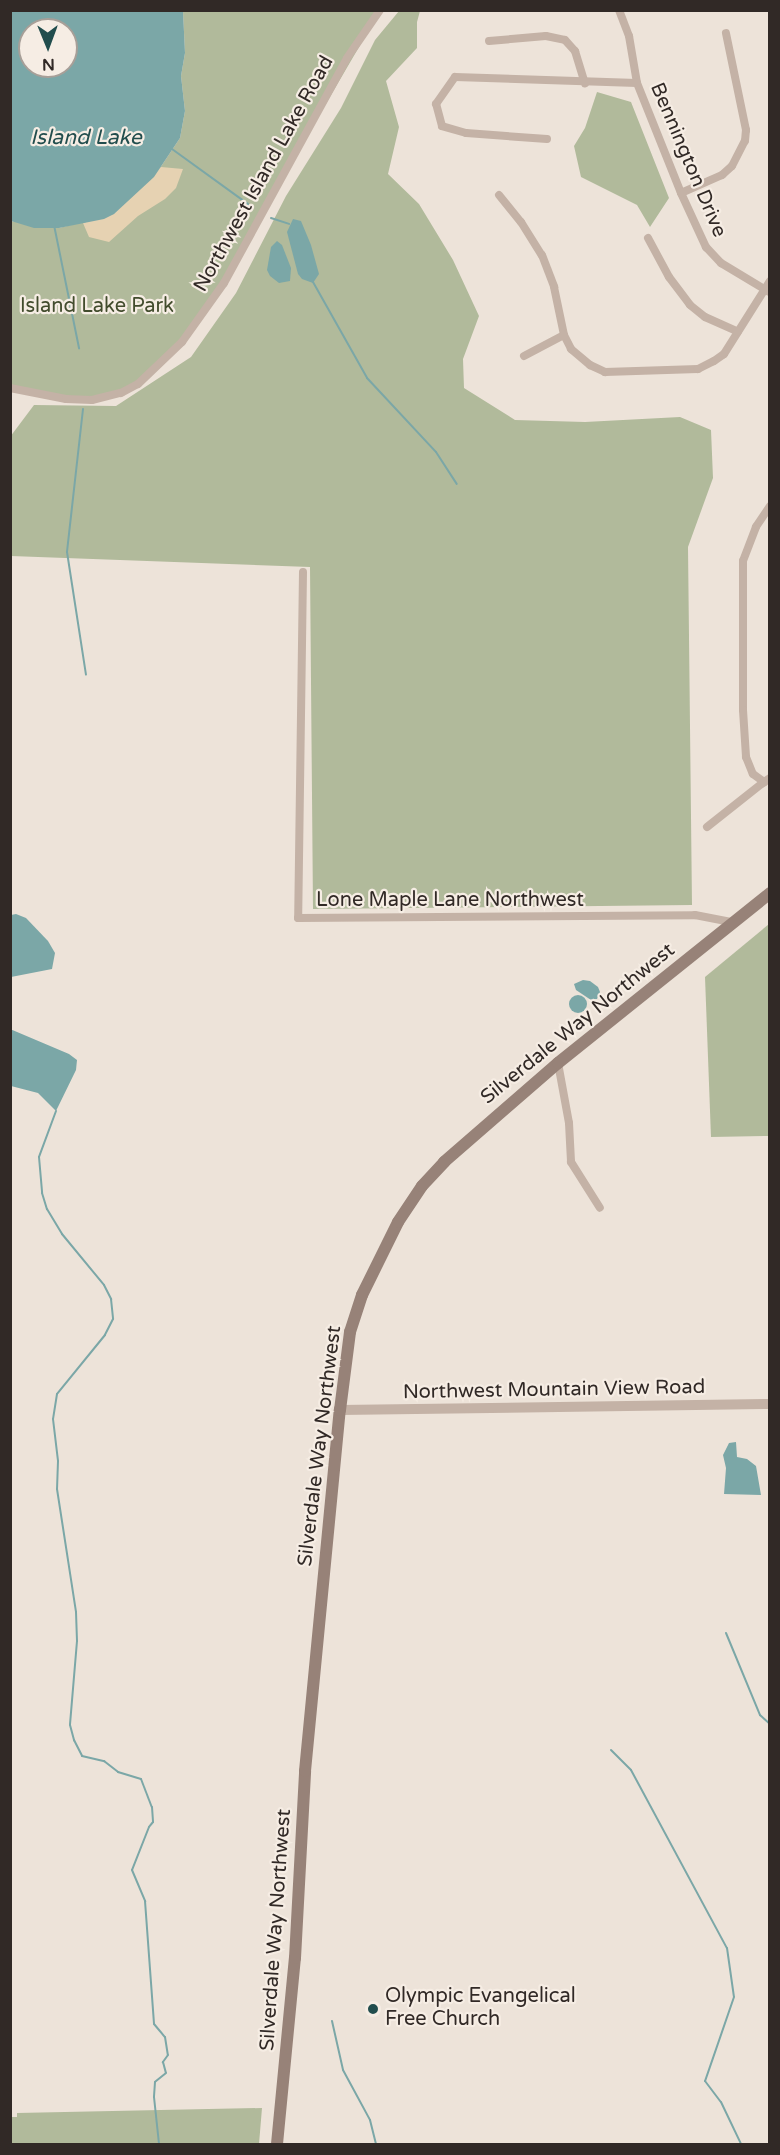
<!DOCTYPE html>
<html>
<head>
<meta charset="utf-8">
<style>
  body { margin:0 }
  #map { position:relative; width:780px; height:2155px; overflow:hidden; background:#ede3d9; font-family:"Varela Round",sans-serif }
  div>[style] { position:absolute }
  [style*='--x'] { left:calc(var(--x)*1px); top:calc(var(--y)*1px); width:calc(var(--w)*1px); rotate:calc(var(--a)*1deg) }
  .green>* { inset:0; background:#b1ba9b }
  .sand>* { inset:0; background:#e6d2b2 }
  .water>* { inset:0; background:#7ba7a7 }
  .round { border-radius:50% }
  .stream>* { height:2px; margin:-1px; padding:0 1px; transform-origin:1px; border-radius:1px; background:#7ba7a7 }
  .minor>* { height:8px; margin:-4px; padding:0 4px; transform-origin:4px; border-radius:4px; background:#c4b2a6 }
  .tertiary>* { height:10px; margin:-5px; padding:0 5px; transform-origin:5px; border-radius:5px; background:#c4b2a6 }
  .secondary>* { height:12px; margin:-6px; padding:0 6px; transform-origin:6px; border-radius:6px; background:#978278 }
  .dots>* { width:16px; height:16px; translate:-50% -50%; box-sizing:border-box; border:3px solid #f6ede4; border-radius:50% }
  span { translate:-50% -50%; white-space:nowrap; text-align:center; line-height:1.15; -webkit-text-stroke:4.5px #f6ede4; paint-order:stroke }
  .street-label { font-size:20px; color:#312926 }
  .park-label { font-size:20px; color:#424c2d }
  .poi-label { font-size:20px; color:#312926 }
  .left { translate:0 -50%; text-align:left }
  .water-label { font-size:21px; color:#214d4d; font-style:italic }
  .frame { position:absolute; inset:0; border:12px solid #312926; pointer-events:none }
  .north { position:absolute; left:18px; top:18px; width:60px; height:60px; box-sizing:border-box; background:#f6ede4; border:2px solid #a79f98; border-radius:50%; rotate:179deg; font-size:16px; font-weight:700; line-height:24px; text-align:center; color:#312926 }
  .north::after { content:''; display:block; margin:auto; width:21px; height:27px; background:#214d4d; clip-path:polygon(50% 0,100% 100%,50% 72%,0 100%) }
</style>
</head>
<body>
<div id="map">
  <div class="green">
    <i style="clip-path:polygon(183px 11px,380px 11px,201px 318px,138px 384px,92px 400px,11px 388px,10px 221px,59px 228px,114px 214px,154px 177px,180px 138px,185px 111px,181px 76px,185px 53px)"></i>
    <i style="clip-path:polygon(399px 11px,420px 11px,417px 22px,417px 48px,386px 81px,399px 127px,388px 174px,419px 204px,453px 260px,479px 316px,463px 359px,464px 388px,515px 420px,585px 422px,680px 417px,711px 430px,713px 478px,688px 547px,692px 905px,313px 909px,310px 567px,11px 556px,10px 437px,34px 405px,116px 406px,191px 357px,236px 293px,286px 196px,341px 108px,375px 40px)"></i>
    <i style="clip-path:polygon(597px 92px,631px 102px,669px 198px,650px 227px,637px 205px,581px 177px,574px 146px,585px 128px)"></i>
    <i style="clip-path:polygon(769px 924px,769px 1136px,711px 1137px,705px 977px)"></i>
    <i style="clip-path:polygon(262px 2108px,259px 2144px,11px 2144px,11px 2117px,17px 2117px,17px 2113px)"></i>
  </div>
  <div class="sand">
    <i style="clip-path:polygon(161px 167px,183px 169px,176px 188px,165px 199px,138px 216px,109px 242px,89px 237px,83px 223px,114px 214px)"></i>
  </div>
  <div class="water">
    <i style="clip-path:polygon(evenodd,10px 11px,183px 11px,185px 53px,181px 76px,185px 111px,180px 138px,154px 177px,114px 214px,104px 219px,59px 228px,34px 228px,11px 221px,10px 11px,30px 30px,66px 30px,66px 66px,30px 66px,30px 30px)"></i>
    <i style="clip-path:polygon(293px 219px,301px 221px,311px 245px,319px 274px,313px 283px,302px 279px,298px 274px,287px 232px)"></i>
    <i style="clip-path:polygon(277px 241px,282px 245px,291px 268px,290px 281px,279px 283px,270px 276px,267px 270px,271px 247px)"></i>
    <i style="clip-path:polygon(16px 914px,26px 918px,48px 941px,55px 953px,52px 969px,11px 977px,11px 915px)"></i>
    <i style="clip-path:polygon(583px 980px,590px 981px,598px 987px,600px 992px,597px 999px,591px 1000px,576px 990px,574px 984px)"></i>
    <i class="round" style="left:569px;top:995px;width:18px;height:18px"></i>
    <i style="clip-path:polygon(10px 1029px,69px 1054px,77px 1060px,76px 1070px,56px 1111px,38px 1093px,11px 1086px)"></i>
    <i style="clip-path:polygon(736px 1442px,737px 1457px,747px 1459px,756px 1466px,761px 1495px,724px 1494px,726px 1468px,723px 1455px,729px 1443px)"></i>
  </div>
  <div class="stream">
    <i style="--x:172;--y:149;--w:94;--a:35.9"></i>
    <i style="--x:271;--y:218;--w:19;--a:18"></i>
    <i style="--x:54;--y:225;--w:126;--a:78.5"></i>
    <i style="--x:313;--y:282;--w:110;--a:60.6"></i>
    <i style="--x:367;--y:378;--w:101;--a:47"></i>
    <i style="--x:436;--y:452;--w:38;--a:57"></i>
    <i style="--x:83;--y:409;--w:144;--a:96.4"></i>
    <i style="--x:67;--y:552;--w:124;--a:81.2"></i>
    <i style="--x:56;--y:1111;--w:49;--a:110.3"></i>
    <i style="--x:39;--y:1157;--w:36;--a:85"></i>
    <i style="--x:42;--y:1193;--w:17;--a:73"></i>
    <i style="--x:47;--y:1209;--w:29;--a:59"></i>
    <i style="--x:62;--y:1234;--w:66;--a:50.5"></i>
    <i style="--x:104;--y:1285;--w:16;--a:63"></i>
    <i style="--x:111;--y:1299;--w:20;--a:84"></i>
    <i style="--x:113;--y:1319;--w:18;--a:117"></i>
    <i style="--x:105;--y:1335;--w:76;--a:129.1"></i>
    <i style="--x:57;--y:1394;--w:25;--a:99"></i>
    <i style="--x:53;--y:1419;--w:42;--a:83.2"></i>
    <i style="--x:58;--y:1461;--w:28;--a:92"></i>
    <i style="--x:57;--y:1489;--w:124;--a:81.2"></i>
    <i style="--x:76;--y:1612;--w:29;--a:88"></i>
    <i style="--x:77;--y:1641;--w:84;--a:94.8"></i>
    <i style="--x:70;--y:1725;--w:16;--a:75"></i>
    <i style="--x:74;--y:1740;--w:18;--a:63"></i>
    <i style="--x:82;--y:1756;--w:23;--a:13"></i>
    <i style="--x:104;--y:1761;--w:18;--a:38"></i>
    <i style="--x:118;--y:1772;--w:24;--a:17"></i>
    <i style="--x:141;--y:1779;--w:30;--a:69"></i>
    <i style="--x:152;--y:1807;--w:15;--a:86"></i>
    <i style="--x:153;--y:1822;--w:6;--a:129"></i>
    <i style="--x:149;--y:1827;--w:46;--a:111.6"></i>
    <i style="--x:132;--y:1870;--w:34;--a:67"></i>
    <i style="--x:145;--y:1901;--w:123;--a:85.8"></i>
    <i style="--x:154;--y:2024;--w:17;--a:50"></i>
    <i style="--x:165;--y:2037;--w:18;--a:81"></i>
    <i style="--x:168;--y:2055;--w:9;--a:126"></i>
    <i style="--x:163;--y:2062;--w:11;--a:75"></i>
    <i style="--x:166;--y:2073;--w:14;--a:141"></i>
    <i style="--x:155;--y:2082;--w:15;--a:94"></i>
    <i style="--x:154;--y:2097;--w:47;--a:83.9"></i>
    <i style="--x:726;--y:1633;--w:89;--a:67.5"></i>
    <i style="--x:760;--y:1715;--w:13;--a:42"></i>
    <i style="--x:611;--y:1750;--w:28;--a:45"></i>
    <i style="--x:631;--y:1770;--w:202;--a:61.7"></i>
    <i style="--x:727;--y:1948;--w:49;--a:81.9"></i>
    <i style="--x:734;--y:1997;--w:89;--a:109"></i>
    <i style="--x:705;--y:2081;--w:26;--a:53"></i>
    <i style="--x:721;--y:2102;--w:47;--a:64.5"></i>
    <i style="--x:332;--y:2021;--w:50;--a:77.3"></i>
    <i style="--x:343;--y:2070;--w:57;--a:61.6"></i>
    <i style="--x:370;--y:2120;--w:25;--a:76"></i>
  </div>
  <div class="minor">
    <i style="--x:619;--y:10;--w:28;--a:69"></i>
    <i style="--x:629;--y:36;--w:48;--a:80.3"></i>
    <i style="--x:637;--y:83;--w:118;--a:68.2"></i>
    <i style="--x:681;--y:193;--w:60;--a:65.2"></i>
    <i style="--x:706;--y:247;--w:22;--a:47"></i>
    <i style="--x:721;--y:263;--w:56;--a:31.1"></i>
    <i style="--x:489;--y:41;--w:57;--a:-5"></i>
    <i style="--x:546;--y:36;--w:19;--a:12"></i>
    <i style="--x:565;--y:40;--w:15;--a:48"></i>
    <i style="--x:575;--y:51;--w:34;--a:73"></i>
    <i style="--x:547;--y:139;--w:81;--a:-175.8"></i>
    <i style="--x:466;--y:133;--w:25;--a:-164"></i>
    <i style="--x:442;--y:126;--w:23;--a:-105"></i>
    <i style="--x:436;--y:104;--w:33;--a:-55"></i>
    <i style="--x:455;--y:77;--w:182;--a:1.9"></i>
    <i style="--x:681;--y:193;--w:45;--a:-23.7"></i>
    <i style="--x:722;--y:175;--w:13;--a:-42"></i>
    <i style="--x:732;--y:166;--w:28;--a:-63"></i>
    <i style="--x:745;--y:141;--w:11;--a:-85"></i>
    <i style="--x:746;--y:130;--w:99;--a:-101.7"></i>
    <i style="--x:499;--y:195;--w:35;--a:51"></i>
    <i style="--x:521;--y:222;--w:39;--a:58"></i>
    <i style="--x:542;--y:255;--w:34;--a:69"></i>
    <i style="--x:554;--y:287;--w:49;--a:78.2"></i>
    <i style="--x:564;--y:335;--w:16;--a:63"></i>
    <i style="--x:571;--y:349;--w:25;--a:40"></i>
    <i style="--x:590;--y:365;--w:17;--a:25"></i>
    <i style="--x:605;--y:372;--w:93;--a:-1.8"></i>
    <i style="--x:698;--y:369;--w:18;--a:-27"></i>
    <i style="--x:714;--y:361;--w:12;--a:-35"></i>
    <i style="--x:724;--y:354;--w:86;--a:-57.8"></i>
    <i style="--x:648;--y:238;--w:44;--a:61.7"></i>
    <i style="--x:669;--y:277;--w:35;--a:53"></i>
    <i style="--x:690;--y:305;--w:19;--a:39"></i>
    <i style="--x:705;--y:317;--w:36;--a:24"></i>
    <i style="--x:524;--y:356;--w:45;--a:-27.7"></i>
    <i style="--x:10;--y:388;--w:57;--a:11.1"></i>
    <i style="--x:66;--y:399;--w:26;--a:2"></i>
    <i style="--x:92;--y:400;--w:30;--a:-14"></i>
    <i style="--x:121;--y:393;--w:19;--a:-28"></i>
    <i style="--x:138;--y:384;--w:61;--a:-43.7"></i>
    <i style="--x:182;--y:342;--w:72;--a:-54.6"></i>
    <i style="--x:224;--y:283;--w:256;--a:-61.3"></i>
    <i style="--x:347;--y:58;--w:58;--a:-55.5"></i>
    <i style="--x:770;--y:506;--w:25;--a:124"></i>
    <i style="--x:756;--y:527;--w:36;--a:111"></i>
    <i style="--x:743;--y:561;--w:149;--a:90"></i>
    <i style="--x:743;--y:710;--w:47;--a:86.3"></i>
    <i style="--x:746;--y:757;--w:18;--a:68"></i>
    <i style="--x:753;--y:774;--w:14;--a:36"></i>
    <i style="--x:764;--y:782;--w:7;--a:-34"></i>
    <i style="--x:303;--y:572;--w:346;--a:90.8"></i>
    <i style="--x:298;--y:918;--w:397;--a:-0.4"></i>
    <i style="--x:695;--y:915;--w:38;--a:11"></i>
    <i style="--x:707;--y:827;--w:73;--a:-38.3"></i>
    <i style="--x:558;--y:1063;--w:61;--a:79.6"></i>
    <i style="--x:569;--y:1123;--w:39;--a:87"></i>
    <i style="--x:571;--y:1162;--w:54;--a:57.8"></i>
  </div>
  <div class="tertiary">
    <i style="--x:340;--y:1410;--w:430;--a:-0.8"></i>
  </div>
  <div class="secondary">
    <i style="--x:277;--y:2144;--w:187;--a:-84.5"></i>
    <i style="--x:295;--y:1958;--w:187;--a:-86.9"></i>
    <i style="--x:305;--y:1771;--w:363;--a:-84.5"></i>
    <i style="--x:340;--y:1410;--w:79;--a:-82.7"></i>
    <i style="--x:350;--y:1332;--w:39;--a:-72"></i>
    <i style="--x:362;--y:1295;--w:81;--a:-63.7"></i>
    <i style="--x:398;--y:1222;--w:43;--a:-56.3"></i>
    <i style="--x:422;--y:1186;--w:33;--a:-47"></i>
    <i style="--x:444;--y:1162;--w:151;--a:-41"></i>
    <i style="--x:558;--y:1063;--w:272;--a:-38.7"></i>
  </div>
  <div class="dots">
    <i style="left:373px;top:2009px;background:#214d4d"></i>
  </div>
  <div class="street-label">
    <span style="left:688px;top:160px;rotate:67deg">Bennington Drive</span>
    <span style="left:264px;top:174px;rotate:-61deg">Northwest Island Lake Road</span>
    <span style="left:450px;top:900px">Lone Maple Lane Northwest</span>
    <span style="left:578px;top:1024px;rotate:-39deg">Silverdale Way Northwest</span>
    <span style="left:554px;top:1390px;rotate:-1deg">Northwest Mountain View Road</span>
    <span style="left:320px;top:1446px;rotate:-83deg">Silverdale Way Northwest</span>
    <span style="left:276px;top:1930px;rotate:-86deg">Silverdale Way Northwest</span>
  </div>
  <div class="park-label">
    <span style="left:97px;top:306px">Island Lake Park</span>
  </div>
  <div class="poi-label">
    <span class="left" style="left:385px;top:2008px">Olympic Evangelical<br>Free Church</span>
  </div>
  <div class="water-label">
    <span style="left:86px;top:138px">Island Lake</span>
  </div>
  <div class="frame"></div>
  <div class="north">N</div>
</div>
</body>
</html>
